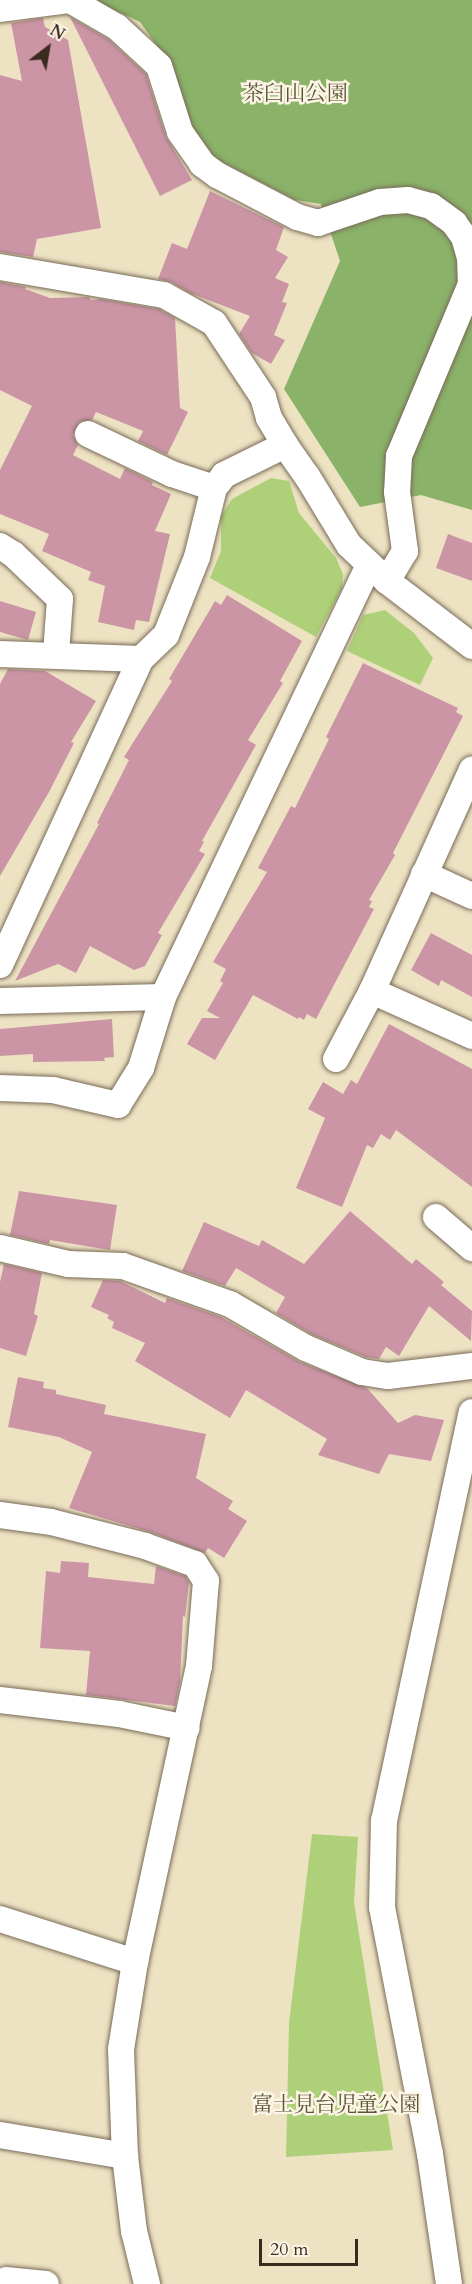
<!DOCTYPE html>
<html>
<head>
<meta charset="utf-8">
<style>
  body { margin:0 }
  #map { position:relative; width:472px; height:2284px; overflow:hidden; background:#ede3c3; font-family:Cardo,"Noto Serif JP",serif }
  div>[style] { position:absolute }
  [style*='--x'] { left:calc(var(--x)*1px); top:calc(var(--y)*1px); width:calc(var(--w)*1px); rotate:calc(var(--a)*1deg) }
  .green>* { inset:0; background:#aed079 }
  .forest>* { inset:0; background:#8ab269 }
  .building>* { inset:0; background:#cc95a6 }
  .roads { filter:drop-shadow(0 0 2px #796b58) drop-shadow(0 0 2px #796b58) }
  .minor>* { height:26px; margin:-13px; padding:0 13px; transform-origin:13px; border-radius:13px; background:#fff }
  span { translate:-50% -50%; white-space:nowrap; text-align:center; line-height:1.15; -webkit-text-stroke:5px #fcf5e5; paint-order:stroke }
  .park-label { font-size:21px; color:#585435 }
  .north { position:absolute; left:18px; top:18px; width:60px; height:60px; -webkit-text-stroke:4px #fcf5e5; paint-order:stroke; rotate:31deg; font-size:16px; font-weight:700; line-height:24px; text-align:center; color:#3b2a1e }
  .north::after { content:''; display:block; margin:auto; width:21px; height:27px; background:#3b2a1e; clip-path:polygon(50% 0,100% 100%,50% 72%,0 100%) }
  .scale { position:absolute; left:259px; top:2239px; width:99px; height:27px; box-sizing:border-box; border:3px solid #3b2a1e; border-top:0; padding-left:8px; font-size:18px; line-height:21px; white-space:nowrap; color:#3b2a1e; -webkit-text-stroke:4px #fcf5e5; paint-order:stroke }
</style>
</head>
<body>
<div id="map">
  <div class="green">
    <i style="clip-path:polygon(271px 478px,289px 481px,299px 513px,336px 558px,343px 574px,342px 588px,316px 637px,210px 578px,221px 551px,221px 516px,232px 499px)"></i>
    <i style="clip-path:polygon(385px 610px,414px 633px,433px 658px,420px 685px,347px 651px,363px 615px)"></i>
    <i style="clip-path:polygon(312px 1834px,358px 1837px,354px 1902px,393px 2150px,286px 2157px,289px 2023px)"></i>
  </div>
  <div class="forest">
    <i style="clip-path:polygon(93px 0,472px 0,472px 510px,421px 495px,360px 507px,284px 389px,340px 261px,321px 204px,295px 200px,216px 159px,187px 121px,172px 67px,140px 22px)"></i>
  </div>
  <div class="building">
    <i style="clip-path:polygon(70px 17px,108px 39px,146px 74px,166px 137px,192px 180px,160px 196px)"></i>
    <i style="clip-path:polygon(43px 18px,45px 27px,68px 40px,101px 228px,37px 239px,33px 257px,0 252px,0 75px,22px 81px,11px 23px)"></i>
    <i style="clip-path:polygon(210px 191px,284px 227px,276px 250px,288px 257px,275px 278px,289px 284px,282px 302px,287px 303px,274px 335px,285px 340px,271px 364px,252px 353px,239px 334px,250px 316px,190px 293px,171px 282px,158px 279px,172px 243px,187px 249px)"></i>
    <i style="clip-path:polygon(0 282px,26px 287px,25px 289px,50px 298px,89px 297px,91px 300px,101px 299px,159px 309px,175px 318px,180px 408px,188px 412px,167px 455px,138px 441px,143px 431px,96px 412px,92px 420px,79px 422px,73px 435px,78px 445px,73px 455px,120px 479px,125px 468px,153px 482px,152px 485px,171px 494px,155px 531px,170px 534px,149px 622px,136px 620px,134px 630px,98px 622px,105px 586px,88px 580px,91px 572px,42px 551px,49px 534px,0 514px,0 470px,32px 406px,0 390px)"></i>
    <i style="clip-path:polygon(448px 534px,472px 543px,472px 581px,436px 568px)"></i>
    <i style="clip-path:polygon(227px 595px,302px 641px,280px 681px,283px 683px,248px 740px,256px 745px,202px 841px,204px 842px,199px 851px,205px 854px,158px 933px,162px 935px,145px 966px,134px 970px,90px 946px,76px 973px,58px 964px,15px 981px,99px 824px,97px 823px,129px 760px,124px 757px,172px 681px,169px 679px,215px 601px,221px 605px)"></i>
    <i style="clip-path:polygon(0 601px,36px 612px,28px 640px,0 632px)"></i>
    <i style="clip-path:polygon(363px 663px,458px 708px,456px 712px,463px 716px,393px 853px,395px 855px,369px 900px,372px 901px,369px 907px,374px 909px,316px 1019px,307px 1014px,304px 1020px,299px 1017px,298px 1019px,253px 995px,215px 1060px,187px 1044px,202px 1018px,220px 1018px,207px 1011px,223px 983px,220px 981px,226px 969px,213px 962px,267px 872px,258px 868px,291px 806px,295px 808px,329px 739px,326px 737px)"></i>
    <i style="clip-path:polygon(8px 669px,45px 671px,96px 701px,71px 742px,74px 743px,49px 792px,0 876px,0 684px)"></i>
    <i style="clip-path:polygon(431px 933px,472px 955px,472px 997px,441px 980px,439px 986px,411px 970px)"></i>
    <i style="clip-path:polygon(112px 1019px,114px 1057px,104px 1058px,105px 1061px,33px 1062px,33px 1054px,0 1056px,0 1029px)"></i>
    <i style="clip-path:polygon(389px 1024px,472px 1069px,472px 1187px,396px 1130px,390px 1140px,381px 1134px,373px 1148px,367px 1145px,342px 1207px,296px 1188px,325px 1118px,308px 1109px,323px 1082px,343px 1094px,351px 1080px,357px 1084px)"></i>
    <i style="clip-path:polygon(19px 1191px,117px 1205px,110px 1250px,50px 1240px,49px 1244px,10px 1235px)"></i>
    <i style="clip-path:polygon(350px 1211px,412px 1264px,416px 1259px,444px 1282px,441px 1285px,472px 1311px,471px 1341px,429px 1306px,399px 1356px,386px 1347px,379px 1359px,366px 1357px,313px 1335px,276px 1313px,285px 1297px,236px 1268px,225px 1286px,182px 1271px,204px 1222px,259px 1246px,262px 1240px,304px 1264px)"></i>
    <i style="clip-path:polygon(4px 1264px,42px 1273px,34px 1314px,38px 1316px,26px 1356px,0 1348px,0 1282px)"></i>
    <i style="clip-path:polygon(103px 1280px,120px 1281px,165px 1303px,167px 1298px,221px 1317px,300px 1362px,367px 1388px,398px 1423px,415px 1415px,444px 1420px,431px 1461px,389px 1454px,379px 1474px,318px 1455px,327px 1439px,246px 1390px,230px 1418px,135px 1361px,145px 1343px,112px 1328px,114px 1322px,107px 1318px,109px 1315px,91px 1307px)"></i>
    <i style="clip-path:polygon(18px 1377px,44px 1382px,43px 1388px,56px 1390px,56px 1394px,106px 1405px,104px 1414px,206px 1434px,196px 1478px,233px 1501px,228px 1509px,247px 1521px,224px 1558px,208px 1548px,205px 1553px,150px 1532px,69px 1508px,92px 1452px,59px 1437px,8px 1427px)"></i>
    <i style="clip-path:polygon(61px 1561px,89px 1563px,88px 1577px,154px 1584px,156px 1566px,185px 1576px,189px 1582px,185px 1617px,183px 1616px,180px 1682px,175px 1706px,86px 1695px,90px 1651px,40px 1648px,46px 1571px,60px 1573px)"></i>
  </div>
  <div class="roads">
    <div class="minor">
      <i style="--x:70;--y:0;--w:54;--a:29.9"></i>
      <i style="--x:117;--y:27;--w:57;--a:42.9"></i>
      <i style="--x:159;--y:66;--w:69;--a:72.3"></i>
      <i style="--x:180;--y:132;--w:39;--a:55"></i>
      <i style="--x:202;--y:164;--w:19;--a:36"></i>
      <i style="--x:217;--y:175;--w:90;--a:27.7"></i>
      <i style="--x:297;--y:217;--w:22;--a:16"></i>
      <i style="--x:318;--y:223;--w:65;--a:-18.7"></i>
      <i style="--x:380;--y:202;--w:28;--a:-4"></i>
      <i style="--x:408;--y:200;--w:24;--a:15"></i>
      <i style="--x:431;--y:206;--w:29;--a:36"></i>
      <i style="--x:454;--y:223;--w:17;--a:54"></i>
      <i style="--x:464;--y:237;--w:22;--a:74"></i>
      <i style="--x:470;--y:258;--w:26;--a:88"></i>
      <i style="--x:471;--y:284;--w:186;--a:112.7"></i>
      <i style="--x:399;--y:456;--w:36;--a:93"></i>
      <i style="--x:397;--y:492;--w:60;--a:82.3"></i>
      <i style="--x:405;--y:551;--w:35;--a:121"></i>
      <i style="--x:0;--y:9;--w:70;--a:-7.4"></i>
      <i style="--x:0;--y:267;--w:166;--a:9.7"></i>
      <i style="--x:164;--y:295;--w:57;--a:29.2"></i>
      <i style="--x:214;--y:323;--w:89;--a:56.5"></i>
      <i style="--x:263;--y:397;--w:22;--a:74"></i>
      <i style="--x:269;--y:418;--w:31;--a:59"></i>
      <i style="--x:88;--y:434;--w:93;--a:25.5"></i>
      <i style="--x:172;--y:474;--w:44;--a:18.4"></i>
      <i style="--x:0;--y:546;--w:15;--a:32"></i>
      <i style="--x:13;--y:554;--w:65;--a:43.8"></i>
      <i style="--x:60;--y:599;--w:55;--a:94.2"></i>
      <i style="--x:0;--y:654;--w:141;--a:2"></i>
      <i style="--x:424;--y:874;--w:53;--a:24.6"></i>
      <i style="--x:0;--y:965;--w:337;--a:-65.3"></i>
      <i style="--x:141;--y:659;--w:35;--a:-44"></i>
      <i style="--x:166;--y:635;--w:84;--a:-68.3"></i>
      <i style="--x:197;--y:557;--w:71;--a:-76.2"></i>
      <i style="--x:214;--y:488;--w:16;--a:-52"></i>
      <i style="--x:224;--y:475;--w:68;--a:-26.2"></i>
      <i style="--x:285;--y:445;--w:38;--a:55"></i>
      <i style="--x:307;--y:476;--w:81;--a:58.7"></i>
      <i style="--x:349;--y:545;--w:52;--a:43.5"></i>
      <i style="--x:387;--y:581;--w:107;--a:37.4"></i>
      <i style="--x:372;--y:991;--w:110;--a:24.2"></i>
      <i style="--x:0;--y:1001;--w:163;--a:-1.4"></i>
      <i style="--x:163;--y:997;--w:479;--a:-64.5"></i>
      <i style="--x:336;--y:1059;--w:77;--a:-62.1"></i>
      <i style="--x:372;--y:991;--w:243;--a:-65.7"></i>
      <i style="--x:0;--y:1088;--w:53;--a:2.2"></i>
      <i style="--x:53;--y:1090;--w:67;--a:13"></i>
      <i style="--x:118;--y:1105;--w:44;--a:-58.1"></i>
      <i style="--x:141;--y:1068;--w:74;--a:-72.8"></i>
      <i style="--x:436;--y:1217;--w:48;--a:40.7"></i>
      <i style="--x:0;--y:1248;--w:70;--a:13.2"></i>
      <i style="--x:68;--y:1264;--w:55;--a:2.1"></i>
      <i style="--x:123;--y:1266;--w:114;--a:19.6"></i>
      <i style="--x:230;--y:1304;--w:88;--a:30.1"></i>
      <i style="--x:306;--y:1348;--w:61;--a:23.2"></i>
      <i style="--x:362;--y:1372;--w:26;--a:9"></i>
      <i style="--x:388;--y:1376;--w:85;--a:-6.8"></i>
      <i style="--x:0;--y:1515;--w:51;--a:7.8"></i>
      <i style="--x:51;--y:1522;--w:97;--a:14.3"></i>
      <i style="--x:145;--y:1546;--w:53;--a:19.8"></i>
      <i style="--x:195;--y:1564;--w:20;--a:57"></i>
      <i style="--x:206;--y:1581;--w:85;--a:94.7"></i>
      <i style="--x:199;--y:1666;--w:303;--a:102.2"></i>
      <i style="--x:135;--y:1962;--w:88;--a:99.1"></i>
      <i style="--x:121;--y:2049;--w:107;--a:87.9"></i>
      <i style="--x:125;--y:2156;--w:76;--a:83.2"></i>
      <i style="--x:134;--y:2231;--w:55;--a:76.2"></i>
      <i style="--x:0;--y:1700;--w:120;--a:6.7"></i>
      <i style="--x:119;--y:1714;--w:69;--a:11.6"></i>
      <i style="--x:0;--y:1919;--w:142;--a:17.7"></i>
      <i style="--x:0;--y:2135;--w:127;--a:9.5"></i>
      <i style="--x:6;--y:2280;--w:40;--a:5.7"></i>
      <i style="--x:449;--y:2284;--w:131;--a:-98.3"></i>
      <i style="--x:430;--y:2154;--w:252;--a:-101"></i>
      <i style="--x:382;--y:1907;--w:86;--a:-88.7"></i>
      <i style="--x:384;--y:1821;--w:418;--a:-77.9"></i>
    </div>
  </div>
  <div class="park-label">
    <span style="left:295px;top:94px">茶臼山公園</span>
    <span style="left:336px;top:2105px">富士見台児童公園</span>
  </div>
  <div class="north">N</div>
  <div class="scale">20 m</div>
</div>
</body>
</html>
